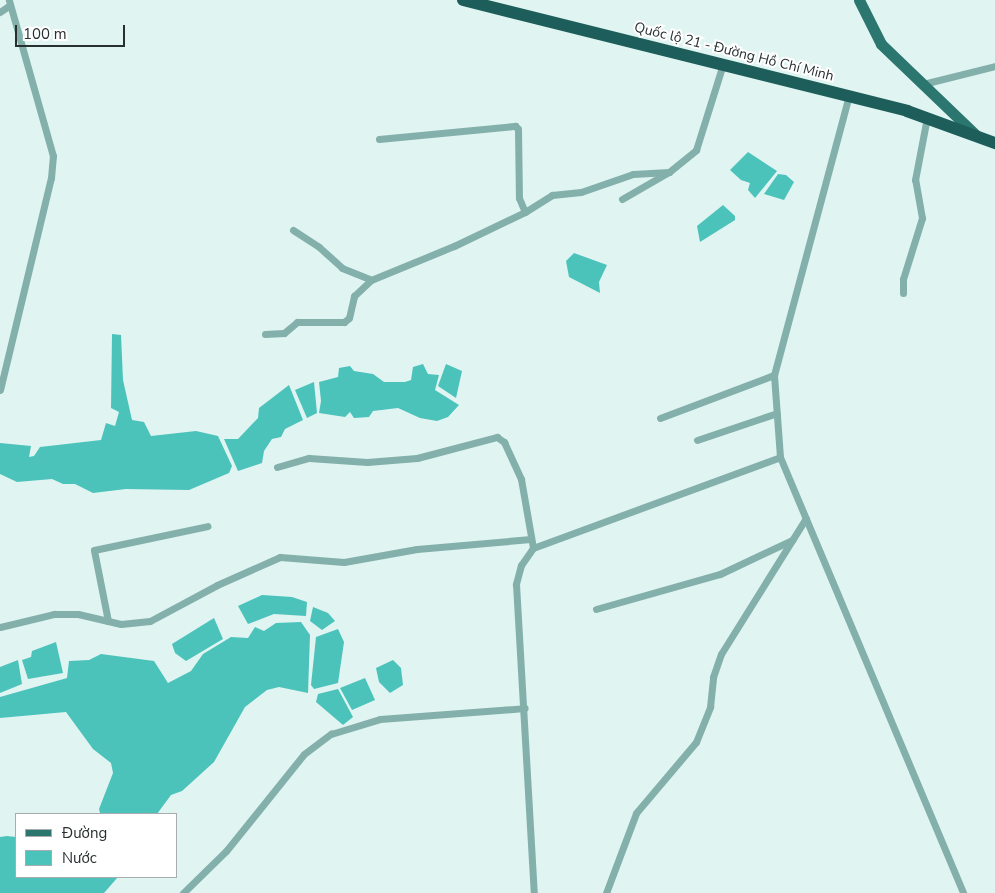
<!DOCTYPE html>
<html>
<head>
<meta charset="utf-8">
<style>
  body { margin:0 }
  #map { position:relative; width:995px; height:893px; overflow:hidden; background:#e0f4f2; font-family:"Nunito Sans",sans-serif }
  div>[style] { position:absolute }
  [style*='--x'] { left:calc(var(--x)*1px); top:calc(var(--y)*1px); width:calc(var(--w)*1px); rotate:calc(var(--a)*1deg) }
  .water>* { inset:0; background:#4bc3bb }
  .street>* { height:7px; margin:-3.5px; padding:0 3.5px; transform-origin:3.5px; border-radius:3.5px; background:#83b0ab }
  .primary>* { height:11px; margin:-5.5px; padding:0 5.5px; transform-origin:5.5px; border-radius:5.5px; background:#2c7670 }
  .highway>* { height:12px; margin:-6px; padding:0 6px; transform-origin:6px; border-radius:6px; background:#1e5e5a }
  span { translate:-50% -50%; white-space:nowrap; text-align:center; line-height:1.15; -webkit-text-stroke:4px #fff; paint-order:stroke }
  .street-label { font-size:14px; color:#282f2f }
  .legend { position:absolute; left:15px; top:813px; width:162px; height:65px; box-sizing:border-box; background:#fff; border:1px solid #a9acac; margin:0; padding:6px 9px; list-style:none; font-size:15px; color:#282f2f }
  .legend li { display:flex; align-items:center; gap:10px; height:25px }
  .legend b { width:25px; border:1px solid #a9acac }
  .scale { position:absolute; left:15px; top:25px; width:110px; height:22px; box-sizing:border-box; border:2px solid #282f2f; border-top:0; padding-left:6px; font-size:15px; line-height:18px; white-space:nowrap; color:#282f2f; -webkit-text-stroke:4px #fff; paint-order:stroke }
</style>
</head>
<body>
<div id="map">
  <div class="water">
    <i style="clip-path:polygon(748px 152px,777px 171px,755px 198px,748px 190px,750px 183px,741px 180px,730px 170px)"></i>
    <i style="clip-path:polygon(778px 174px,786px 175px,794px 182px,784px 200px,764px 194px)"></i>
    <i style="clip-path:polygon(723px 205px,735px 216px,735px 220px,700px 242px,697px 226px)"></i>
    <i style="clip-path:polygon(574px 253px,607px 265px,599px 282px,600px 293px,569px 277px,566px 261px)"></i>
    <i style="clip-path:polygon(112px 334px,121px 335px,123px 380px,132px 420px,144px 422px,151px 436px,196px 431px,218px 436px,232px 466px,229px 473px,189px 490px,126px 489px,93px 493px,75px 484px,63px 484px,52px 479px,17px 482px,0 474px,0 443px,31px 446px,29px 457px,34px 456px,40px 447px,101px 440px,106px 423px,115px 426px,119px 412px,111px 408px)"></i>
    <i style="clip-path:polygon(423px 364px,428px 374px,439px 375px,435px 390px,459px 405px,448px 417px,437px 421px,420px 418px,398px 408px,373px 411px,369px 417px,354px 418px,350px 412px,345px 417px,319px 413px,321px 401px,319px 382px,338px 377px,339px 368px,350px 366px,354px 371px,373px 374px,384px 382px,405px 382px,411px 380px,413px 367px)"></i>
    <i style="clip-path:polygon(446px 364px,462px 371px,456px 398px,438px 386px)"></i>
    <i style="clip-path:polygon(314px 382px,317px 413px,307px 418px,295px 390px)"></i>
    <i style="clip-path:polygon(289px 385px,303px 420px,285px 429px,281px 437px,272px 439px,264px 451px,262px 463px,238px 471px,224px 439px,238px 439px,258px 418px,259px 408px)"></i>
    <i style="clip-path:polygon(262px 595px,292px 597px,307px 602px,306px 616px,274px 614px,248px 624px,238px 606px)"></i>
    <i style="clip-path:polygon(313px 607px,328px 613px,335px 621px,322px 630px,310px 621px)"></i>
    <i style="clip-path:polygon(214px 618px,223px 639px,186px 661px,175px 653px,172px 644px)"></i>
    <i style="clip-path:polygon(301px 622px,310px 635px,308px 693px,279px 687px,267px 690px,245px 707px,214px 762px,182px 791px,171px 795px,157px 814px,100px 813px,99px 809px,113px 773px,111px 763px,93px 749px,66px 712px,0 718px,0 697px,67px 678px,69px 661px,89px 660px,101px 654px,154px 661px,168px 683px,191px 671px,203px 654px,231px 637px,248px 638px,255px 627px,264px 631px,276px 623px)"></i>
    <i style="clip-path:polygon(338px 629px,344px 642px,338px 683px,314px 689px,311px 685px,316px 637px)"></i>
    <i style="clip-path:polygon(56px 642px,63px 673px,28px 679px,22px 660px,31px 657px,32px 651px)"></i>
    <i style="clip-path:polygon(18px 660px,22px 684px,0 693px,0 667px)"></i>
    <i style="clip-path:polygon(393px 660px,401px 668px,403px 685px,390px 693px,379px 682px,376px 668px)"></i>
    <i style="clip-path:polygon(365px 678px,375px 700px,352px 710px,340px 688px)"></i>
    <i style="clip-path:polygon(338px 689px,353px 717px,343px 725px,316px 702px,318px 694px)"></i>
    <i style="clip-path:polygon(7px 836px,16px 837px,16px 877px,118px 877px,104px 893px,0 893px,0 837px)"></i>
  </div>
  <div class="street">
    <i style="--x:0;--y:12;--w:12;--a:-35"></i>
    <i style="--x:923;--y:84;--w:74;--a:-14"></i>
    <i style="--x:379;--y:139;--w:137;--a:-5.5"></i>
    <i style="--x:515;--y:126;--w:4;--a:45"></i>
    <i style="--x:518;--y:129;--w:69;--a:89.2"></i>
    <i style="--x:519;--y:198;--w:15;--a:67"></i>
    <i style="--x:622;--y:199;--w:52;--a:-30"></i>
    <i style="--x:293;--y:230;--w:31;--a:33"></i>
    <i style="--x:319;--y:247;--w:31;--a:42"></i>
    <i style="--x:342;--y:268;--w:31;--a:22"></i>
    <i style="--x:903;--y:293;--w:14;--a:-90"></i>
    <i style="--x:903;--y:279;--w:64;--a:-72.7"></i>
    <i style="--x:922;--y:218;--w:39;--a:-100"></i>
    <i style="--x:915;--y:180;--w:64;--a:-79.2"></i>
    <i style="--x:265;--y:334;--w:19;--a:-3"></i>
    <i style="--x:284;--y:333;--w:17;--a:-40"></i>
    <i style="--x:297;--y:322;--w:47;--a:0"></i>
    <i style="--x:344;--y:322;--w:6;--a:-39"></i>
    <i style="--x:349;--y:318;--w:23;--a:-77"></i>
    <i style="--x:354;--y:296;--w:23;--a:-43"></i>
    <i style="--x:371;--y:280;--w:90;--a:-22.3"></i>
    <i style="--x:454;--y:246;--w:79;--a:-25.6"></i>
    <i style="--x:525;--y:212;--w:32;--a:-32"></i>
    <i style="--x:552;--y:195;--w:29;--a:-6"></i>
    <i style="--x:581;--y:192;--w:55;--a:-19.1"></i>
    <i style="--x:633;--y:174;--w:36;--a:-3"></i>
    <i style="--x:669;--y:172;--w:35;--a:-39"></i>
    <i style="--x:696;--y:150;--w:90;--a:-72.6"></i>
    <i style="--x:0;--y:390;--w:218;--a:-76.5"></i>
    <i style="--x:51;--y:178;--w:22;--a:-85"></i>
    <i style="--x:53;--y:156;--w:162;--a:-105.8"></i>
    <i style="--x:660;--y:418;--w:122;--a:-20.7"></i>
    <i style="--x:697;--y:440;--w:84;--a:-18.6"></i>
    <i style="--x:780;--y:457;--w:473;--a:67.2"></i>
    <i style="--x:277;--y:467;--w:33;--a:-16"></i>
    <i style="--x:309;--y:458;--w:58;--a:3.9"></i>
    <i style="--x:367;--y:462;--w:50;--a:-4.6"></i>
    <i style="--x:417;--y:458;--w:83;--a:-14.7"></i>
    <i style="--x:497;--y:437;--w:9;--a:36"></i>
    <i style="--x:504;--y:442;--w:41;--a:65.3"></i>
    <i style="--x:521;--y:479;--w:70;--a:80.1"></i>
    <i style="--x:533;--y:548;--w:263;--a:-20.2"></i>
    <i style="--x:780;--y:457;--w:82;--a:-94.2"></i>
    <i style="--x:774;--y:375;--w:289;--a:-75"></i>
    <i style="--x:533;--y:548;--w:21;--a:125"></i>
    <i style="--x:521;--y:565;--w:20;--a:105"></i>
    <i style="--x:516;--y:584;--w:310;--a:86.7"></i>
    <i style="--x:596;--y:609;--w:129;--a:-15.8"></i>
    <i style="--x:720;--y:574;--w:80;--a:-25.3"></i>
    <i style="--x:108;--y:621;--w:72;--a:-101.2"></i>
    <i style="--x:94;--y:550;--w:116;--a:-11.9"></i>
    <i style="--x:0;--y:627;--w:56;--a:-13.5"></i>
    <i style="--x:54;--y:614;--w:24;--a:0"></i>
    <i style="--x:78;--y:614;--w:44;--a:13.1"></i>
    <i style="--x:121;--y:624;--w:29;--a:-6"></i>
    <i style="--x:150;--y:621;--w:76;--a:-28.2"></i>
    <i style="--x:217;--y:585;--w:69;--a:-24"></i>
    <i style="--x:280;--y:557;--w:64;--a:4.5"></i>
    <i style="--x:344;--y:562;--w:74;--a:-10.1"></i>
    <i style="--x:417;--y:549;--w:114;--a:-5"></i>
    <i style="--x:183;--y:893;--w:60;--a:-44.3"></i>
    <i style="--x:226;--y:851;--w:124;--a:-51.2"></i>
    <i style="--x:304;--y:754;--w:34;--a:-37"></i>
    <i style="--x:331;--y:734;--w:51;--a:-17"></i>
    <i style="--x:380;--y:719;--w:145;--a:-4.3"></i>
    <i style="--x:606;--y:893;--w:85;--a:-69.4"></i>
    <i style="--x:636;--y:813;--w:93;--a:-49.8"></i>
    <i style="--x:696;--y:742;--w:38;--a:-68"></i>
    <i style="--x:710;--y:707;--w:30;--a:-84"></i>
    <i style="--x:713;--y:677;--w:24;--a:-71"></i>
    <i style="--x:721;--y:654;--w:160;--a:-58"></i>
  </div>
  <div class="primary">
    <i style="--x:859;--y:0;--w:49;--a:63.4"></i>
    <i style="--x:881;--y:44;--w:132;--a:43.8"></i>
  </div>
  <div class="highway">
    <i style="--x:463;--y:0;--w:458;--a:14"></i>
    <i style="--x:907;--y:111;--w:94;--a:20"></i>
  </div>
  <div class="street-label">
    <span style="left:734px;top:52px;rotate:14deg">Quốc lộ 21 - Đường Hồ Chí Minh</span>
  </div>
  <ul class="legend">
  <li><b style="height:6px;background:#2c7670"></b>Đường</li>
  <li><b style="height:14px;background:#4bc3bb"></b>Nước</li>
  </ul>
  <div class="scale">100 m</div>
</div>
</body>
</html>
